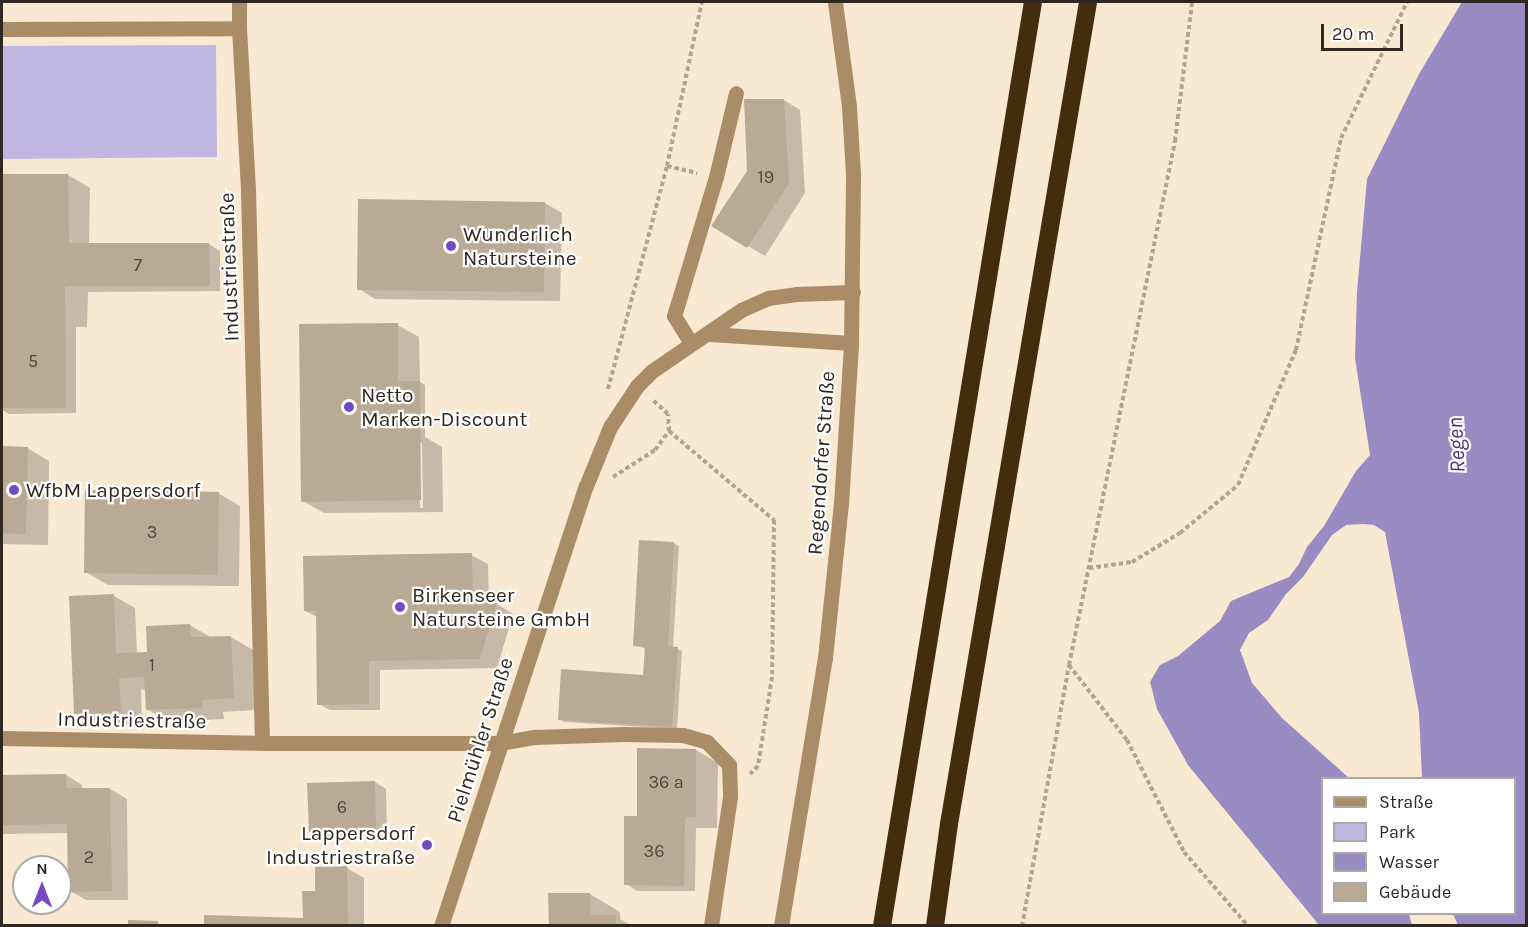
<!DOCTYPE html>
<html>
<head>
<meta charset="utf-8">
<style>
  body { margin:0 }
  #map { position:relative; width:1528px; height:927px; overflow:hidden; background:#f9e8d2; font-family:Karla,sans-serif }
  div>[style] { position:absolute }
  [style*='--x'] { left:calc(var(--x)*1px); top:calc(var(--y)*1px); width:calc(var(--w)*1px); rotate:calc(var(--a)*1deg) }
  .green>* { inset:0; background:#c0b6e2 }
  .water>* { inset:0; background:#998cc2 }
  .shadow>* { inset:0; background:#0003 }
  .building>* { inset:0; background:#baaa95 }
  .path>* { height:4px; margin-top:-2px; transform-origin:0; background:repeating-linear-gradient(90deg,#b1a493 0 4.5px,transparent 0 7.5px) }
  .service>* { height:15px; margin:-7.5px; padding:0 7.5px; transform-origin:7.5px; border-radius:7.5px; background:#aa8c67 }
  .minor>* { height:15px; margin:-7.5px; padding:0 7.5px; transform-origin:7.5px; border-radius:7.5px; background:#aa8c67 }
  .tertiary>* { height:15px; margin:-7.5px; padding:0 7.5px; transform-origin:7.5px; border-radius:7.5px; background:#aa8c67 }
  .motorway>* { height:18px; margin:-9px; padding:0 9px; transform-origin:9px; border-radius:9px; background:#432d0d }
  .dots>* { width:16px; height:16px; translate:-50% -50%; box-sizing:border-box; border:3px solid #fff; border-radius:50% }
  span { translate:-50% -50%; white-space:nowrap; text-align:center; line-height:1.15; -webkit-text-stroke:4.5px #fff; paint-order:stroke }
  .number-label { font-size:18px; color:#51483d }
  .number-label span { -webkit-text-stroke-width:0 }
  .poi-label { font-size:21px; color:#2e2820 }
  .left { translate:0 -50%; text-align:left }
  .right { translate:-100% -50%; text-align:right }
  .street-label { font-size:21px; color:#2e2820 }
  .water-label { font-size:22px; color:#483375; font-style:italic }
  .frame { position:absolute; inset:0; border:3px solid #2e2820; pointer-events:none }
  .legend { position:absolute; left:1321px; top:777px; width:195px; height:138px; box-sizing:border-box; background:#fff; border:2px solid #aba9a6; margin:0; padding:8px 10px; list-style:none; font-size:18px; color:#2e2820 }
  .legend li { display:flex; align-items:center; gap:12px; height:30px }
  .legend b { width:30px; border:2px solid #aba9a6 }
  .north { position:absolute; left:12px; top:855px; width:60px; height:60px; box-sizing:border-box; background:#fff; border:2px solid #aba9a6; border-radius:50%; rotate:0deg; font-size:16px; font-weight:700; line-height:24px; text-align:center; color:#2e2820 }
  .north::after { content:''; display:block; margin:auto; width:21px; height:27px; background:#744ac2; clip-path:polygon(50% 0,100% 100%,50% 72%,0 100%) }
  .scale { position:absolute; left:1321px; top:24px; width:82px; height:27px; box-sizing:border-box; border:3px solid #2e2820; border-top:0; padding-left:8px; font-size:18px; line-height:21px; white-space:nowrap; color:#2e2820; -webkit-text-stroke:4px #fff; paint-order:stroke }
</style>
</head>
<body>
<div id="map">
  <div class="green">
    <i style="clip-path:polygon(216px 45px,217px 157px,2px 159px,2px 46px)"></i>
  </div>
  <div class="water">
    <i style="clip-path:polygon(1462px 2px,1526px 2px,1526px 925px,1458px 925px,1453px 914px,1514px 914px,1514px 778px,1422px 778px,1419px 713px,1385px 532px,1374px 525px,1363px 524px,1346px 525px,1332px 535px,1303px 577px,1286px 594px,1268px 620px,1249px 633px,1240px 650px,1252px 683px,1282px 718px,1349px 778px,1322px 778px,1322px 914px,1409px 914px,1412px 925px,1319px 925px,1188px 765px,1157px 709px,1150px 682px,1160px 665px,1178px 656px,1220px 621px,1231px 601px,1289px 577px,1299px 564px,1307px 547px,1324px 526px,1356px 471px,1370px 455px,1355px 358px,1357px 292px,1367px 179px,1419px 74px)"></i>
  </div>
  <div class="shadow">
    <i style="clip-path:polygon(784px 100px,800px 110px,805px 193px,765px 256px,713px 225px,748px 172px)"></i>
    <i style="clip-path:polygon(2px 175px,68px 175px,90px 188px,89px 245px,209px 244px,220px 251px,220px 291px,88px 292px,87px 327px,76px 327px,76px 413px,9px 414px,2px 410px)"></i>
    <i style="clip-path:polygon(545px 203px,562px 213px,560px 301px,375px 299px,359px 289px)"></i>
    <i style="clip-path:polygon(evenodd,397px 325px,419px 337px,420px 382px,425px 385px,425px 437px,442px 447px,443px 512px,324px 513px,303px 501px,397px 325px,419px 443px,422px 443px,423px 508px,420px 508px,419px 443px)"></i>
    <i style="clip-path:polygon(2px 448px,27px 448px,49px 461px,48px 545px,2px 544px)"></i>
    <i style="clip-path:polygon(218px 493px,240px 506px,239px 586px,108px 585px,86px 572px)"></i>
    <i style="clip-path:polygon(641px 541px,674px 543px,679px 546px,673px 648px,682px 651px,677px 729px,565px 722px,559px 719px,644px 677px,646px 649px,634px 645px)"></i>
    <i style="clip-path:polygon(471px 555px,488px 564px,489px 604px,497px 604px,513px 614px,497px 668px,380px 670px,380px 710px,330px 710px,319px 704px,317px 617px,305px 611px)"></i>
    <i style="clip-path:polygon(114px 596px,135px 608px,137px 654px,148px 653px,190px 625px,212px 638px,231px 637px,253px 650px,255px 710px,223px 712px,224px 719px,169px 722px,147px 709px,146px 689px,141px 690px,142px 724px,97px 726px,76px 713px)"></i>
    <i style="clip-path:polygon(696px 750px,718px 763px,717px 828px,696px 828px,695px 891px,637px 891px,626px 884px,642px 818px)"></i>
    <i style="clip-path:polygon(66px 775px,82px 785px,82px 789px,110px 789px,127px 799px,128px 900px,86px 900px,70px 891px,68px 833px,2px 834px,2px 777px)"></i>
    <i style="clip-path:polygon(375px 782px,386px 789px,387px 836px,322px 838px,311px 831px)"></i>
    <i style="clip-path:polygon(347px 868px,364px 878px,364px 926px,205px 926px,304px 919px,317px 893px)"></i>
    <i style="clip-path:polygon(590px 894px,620px 912px,620px 919px,632px 926px,550px 926px,550px 895px)"></i>
  </div>
  <div class="building">
    <i style="clip-path:polygon(744px 99px,784px 99px,789px 183px,747px 248px,711px 226px,747px 171px)"></i>
    <i style="clip-path:polygon(2px 174px,68px 174px,69px 243px,209px 243px,210px 286px,65px 286px,66px 408px,2px 408px)"></i>
    <i style="clip-path:polygon(358px 199px,545px 202px,544px 292px,357px 290px)"></i>
    <i style="clip-path:polygon(398px 323px,398px 381px,420px 381px,421px 500px,301px 502px,299px 324px)"></i>
    <i style="clip-path:polygon(2px 446px,28px 447px,26px 534px,2px 533px)"></i>
    <i style="clip-path:polygon(85px 490px,219px 492px,218px 575px,84px 573px)"></i>
    <i style="clip-path:polygon(639px 540px,674px 542px,668px 646px,678px 647px,672px 727px,558px 720px,561px 669px,643px 675px,645px 647px,633px 646px)"></i>
    <i style="clip-path:polygon(472px 553px,473px 603px,497px 603px,480px 659px,369px 661px,369px 704px,317px 705px,316px 611px,304px 611px,303px 556px)"></i>
    <i style="clip-path:polygon(114px 594px,116px 653px,147px 652px,146px 626px,190px 624px,191px 637px,231px 636px,234px 698px,202px 700px,202px 708px,146px 710px,144px 677px,119px 678px,121px 712px,74px 714px,69px 596px)"></i>
    <i style="clip-path:polygon(637px 748px,696px 749px,696px 817px,685px 817px,684px 886px,624px 885px,624px 816px,637px 816px)"></i>
    <i style="clip-path:polygon(66px 774px,66px 788px,110px 788px,112px 891px,68px 892px,67px 824px,2px 825px,2px 775px)"></i>
    <i style="clip-path:polygon(375px 781px,376px 830px,309px 832px,307px 783px)"></i>
    <i style="clip-path:polygon(347px 866px,348px 926px,204px 926px,204px 915px,303px 918px,302px 891px,315px 891px,315px 867px)"></i>
    <i style="clip-path:polygon(548px 893px,590px 893px,591px 915px,616px 915px,616px 926px,549px 926px)"></i>
    <i style="clip-path:polygon(128px 920px,158px 921px,158px 926px,128px 926px)"></i>
  </div>
  <div class="path">
    <i style="--x:667;--y:166;--w:31;--a:13"></i>
    <i style="--x:608;--y:389;--w:231;--a:-75.2"></i>
    <i style="--x:667;--y:166;--w:168;--a:-78"></i>
    <i style="--x:669;--y:431;--w:138;--a:40.3"></i>
    <i style="--x:774;--y:520;--w:157;--a:90.7"></i>
    <i style="--x:772;--y:677;--w:90;--a:98.9"></i>
    <i style="--x:758;--y:766;--w:11;--a:135"></i>
    <i style="--x:613;--y:477;--w:50;--a:-32.7"></i>
    <i style="--x:655;--y:450;--w:24;--a:-54"></i>
    <i style="--x:669;--y:431;--w:17;--a:-93"></i>
    <i style="--x:668;--y:414;--w:22;--a:-137"></i>
    <i style="--x:1089;--y:568;--w:43;--a:-7.9"></i>
    <i style="--x:1132;--y:562;--w:56;--a:-31.1"></i>
    <i style="--x:1180;--y:533;--w:75;--a:-39.6"></i>
    <i style="--x:1238;--y:485;--w:147;--a:-66.8"></i>
    <i style="--x:1296;--y:350;--w:217;--a:-78"></i>
    <i style="--x:1341;--y:138;--w:151;--a:-64.1"></i>
    <i style="--x:1069;--y:665;--w:95;--a:52.3"></i>
    <i style="--x:1127;--y:740;--w:126;--a:63"></i>
    <i style="--x:1184;--y:852;--w:98;--a:49.1"></i>
    <i style="--x:1022;--y:926;--w:265;--a:-79.8"></i>
    <i style="--x:1069;--y:665;--w:535;--a:-78.56"></i>
    <i style="--x:1175;--y:141;--w:140;--a:-83"></i>
  </div>
  <div class="service">
    <i style="--x:239;--y:2;--w:26;--a:90"></i>
    <i style="--x:691;--y:343;--w:32;--a:-122"></i>
    <i style="--x:674;--y:316;--w:145;--a:-73.2"></i>
    <i style="--x:716;--y:177;--w:86;--a:-76.6"></i>
    <i style="--x:500;--y:743;--w:36;--a:-10"></i>
    <i style="--x:535;--y:737;--w:89;--a:-1.9"></i>
    <i style="--x:624;--y:734;--w:59;--a:1"></i>
    <i style="--x:683;--y:735;--w:25;--a:16"></i>
    <i style="--x:707;--y:742;--w:32;--a:46"></i>
    <i style="--x:729;--y:765;--w:32;--a:88"></i>
    <i style="--x:730;--y:797;--w:130;--a:98.4"></i>
  </div>
  <div class="minor">
    <i style="--x:2;--y:29;--w:237;--a:-0.2"></i>
    <i style="--x:239;--y:28;--w:162;--a:86.8"></i>
    <i style="--x:248;--y:190;--w:553;--a:88.55"></i>
    <i style="--x:710;--y:334;--w:141;--a:3.7"></i>
    <i style="--x:2;--y:738;--w:260;--a:1.1"></i>
    <i style="--x:262;--y:743;--w:238;--a:0"></i>
    <i style="--x:441;--y:926;--w:463;--a:-71.8"></i>
    <i style="--x:586;--y:486;--w:64;--a:-67.9"></i>
    <i style="--x:610;--y:427;--w:49;--a:-56.6"></i>
    <i style="--x:637;--y:386;--w:21;--a:-45"></i>
    <i style="--x:652;--y:371;--w:108;--a:-34.4"></i>
    <i style="--x:741;--y:310;--w:30;--a:-24"></i>
    <i style="--x:768;--y:298;--w:28;--a:-8"></i>
    <i style="--x:796;--y:294;--w:57;--a:-2"></i>
  </div>
  <div class="tertiary">
    <i style="--x:781;--y:926;--w:272;--a:-80.7"></i>
    <i style="--x:825;--y:658;--w:155;--a:-84.1"></i>
    <i style="--x:841;--y:504;--w:161;--a:-86.4"></i>
    <i style="--x:851;--y:343;--w:169;--a:-89.3"></i>
    <i style="--x:853;--y:174;--w:68;--a:-93.4"></i>
    <i style="--x:849;--y:106;--w:105;--a:-97.7"></i>
  </div>
  <div class="motorway">
    <i style="--x:882;--y:926;--w:936;--a:-80.72"></i>
    <i style="--x:935;--y:926;--w:103;--a:-82.2"></i>
    <i style="--x:949;--y:824;--w:834;--a:-80.4"></i>
  </div>
  <div class="dots">
    <i style="left:451px;top:246px;background:#744ac2"></i>
    <i style="left:349px;top:407px;background:#744ac2"></i>
    <i style="left:14px;top:490px;background:#744ac2"></i>
    <i style="left:400px;top:607px;background:#744ac2"></i>
    <i style="left:427px;top:845px;background:#744ac2"></i>
  </div>
  <div class="number-label">
    <span style="left:766px;top:177px">19</span>
    <span style="left:138px;top:265px">7</span>
    <span style="left:33px;top:361px">5</span>
    <span style="left:152px;top:532px">3</span>
    <span style="left:152px;top:665px">1</span>
    <span style="left:666px;top:782px">36 a</span>
    <span style="left:342px;top:807px">6</span>
    <span style="left:654px;top:851px">36</span>
    <span style="left:89px;top:857px">2</span>
  </div>
  <div class="poi-label">
    <span class="left" style="left:463px;top:246px">Wunderlich<br>Natursteine</span>
    <span class="left" style="left:361px;top:407px">Netto<br>Marken-Discount</span>
    <span class="left" style="left:26px;top:490px">WfbM Lappersdorf</span>
    <span class="left" style="left:412px;top:607px">Birkenseer<br>Natursteine GmbH</span>
    <span class="right" style="left:415px;top:845px">Lappersdorf<br>Industriestraße</span>
  </div>
  <div class="street-label">
    <span style="left:229px;top:267px;rotate:-92deg">Industriestraße</span>
    <span style="left:821px;top:463px;rotate:-86deg">Regendorfer Straße</span>
    <span style="left:132px;top:720px;rotate:1deg">Industriestraße</span>
    <span style="left:480px;top:740px;rotate:-72deg">Pielmühler Straße</span>
  </div>
  <div class="water-label">
    <span style="left:1457px;top:445px;rotate:-93deg">Regen</span>
  </div>
  <div class="frame"></div>
  <ul class="legend">
  <li><b style="height:8px;background:#aa8c67"></b>Straße</li>
  <li><b style="height:16px;background:#c0b6e2"></b>Park</li>
  <li><b style="height:16px;background:#998cc2"></b>Wasser</li>
  <li><b style="height:16px;background:#baaa95"></b>Gebäude</li>
  </ul>
  <div class="north">N</div>
  <div class="scale">20 m</div>
</div>
</body>
</html>
